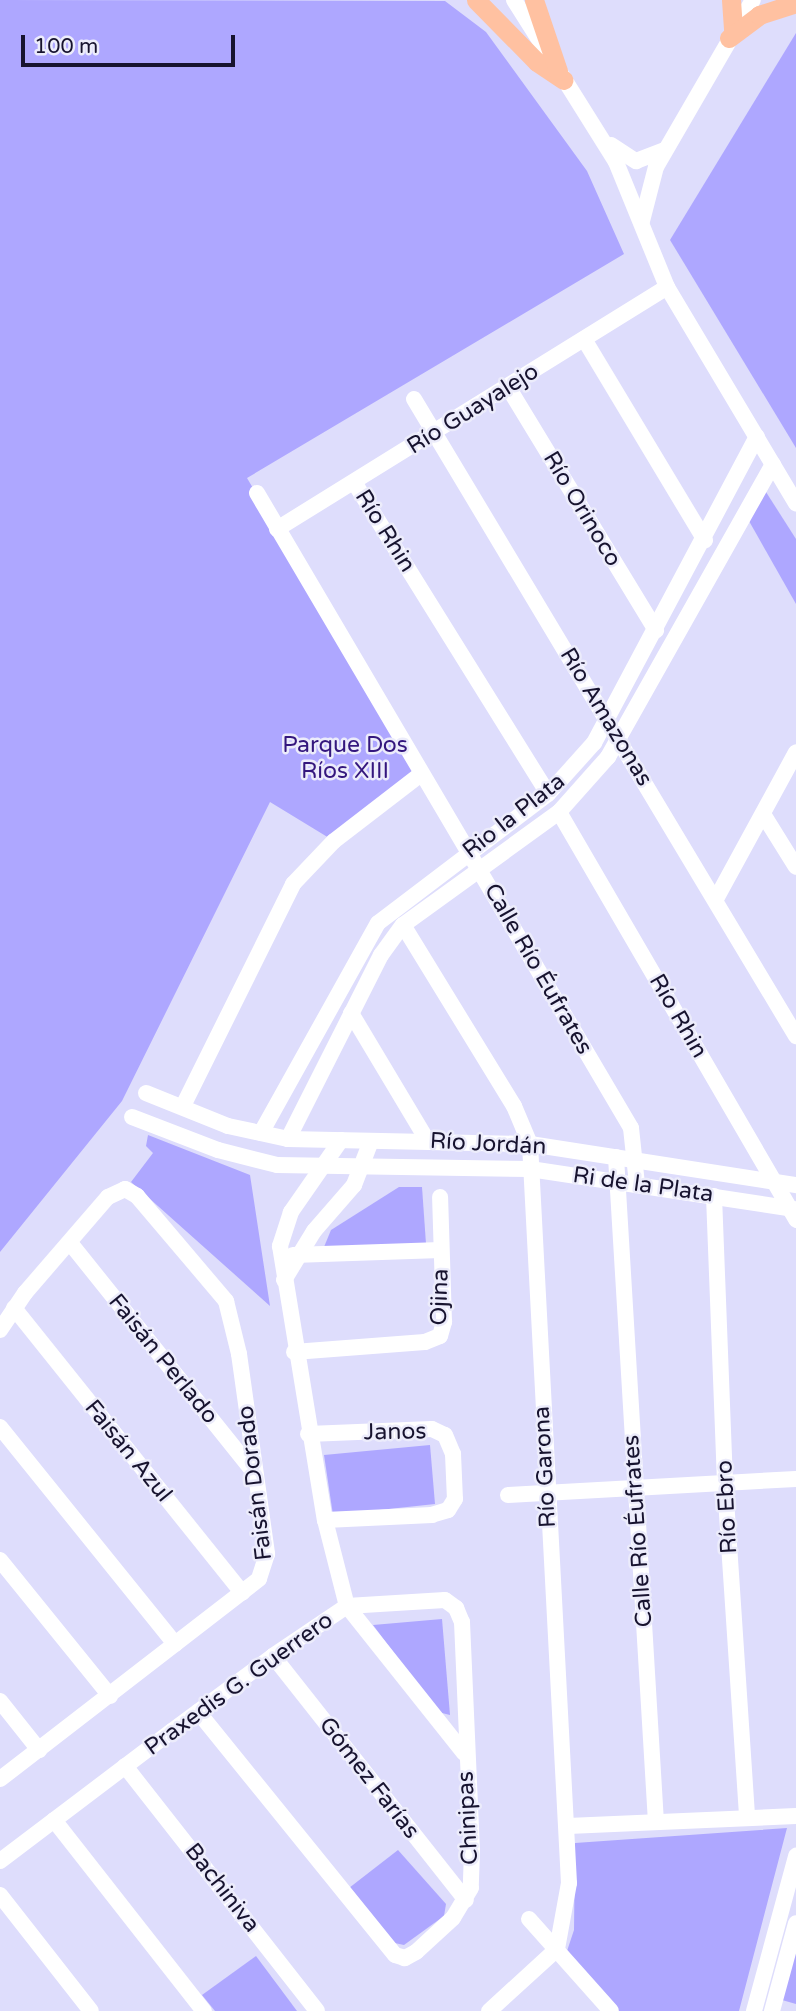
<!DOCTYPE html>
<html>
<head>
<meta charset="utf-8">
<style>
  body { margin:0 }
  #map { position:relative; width:796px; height:2011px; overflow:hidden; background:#deddfc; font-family:"Varela Round",sans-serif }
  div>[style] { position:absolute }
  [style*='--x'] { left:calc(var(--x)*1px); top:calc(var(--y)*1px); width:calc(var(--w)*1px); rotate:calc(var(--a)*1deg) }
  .green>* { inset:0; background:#aea7ff }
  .minor>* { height:16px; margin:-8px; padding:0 8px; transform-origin:8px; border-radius:8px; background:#fff }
  .major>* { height:19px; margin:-9.5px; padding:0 9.5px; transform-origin:9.5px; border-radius:9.5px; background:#ffc1a1 }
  span { translate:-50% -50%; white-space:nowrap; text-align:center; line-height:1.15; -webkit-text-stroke:5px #ececfb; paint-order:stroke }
  .street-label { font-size:23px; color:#17132f }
  .park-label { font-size:23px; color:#34177e }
  .scale { position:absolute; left:21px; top:35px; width:214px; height:32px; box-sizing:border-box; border:4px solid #17132f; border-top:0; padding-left:9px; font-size:21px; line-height:24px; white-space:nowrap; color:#17132f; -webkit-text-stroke:5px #ececfb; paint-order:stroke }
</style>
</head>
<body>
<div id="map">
  <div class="green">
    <i style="clip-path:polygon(0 0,445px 1px,486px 32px,587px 171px,624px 254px,247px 478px,421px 774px,334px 841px,270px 802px,122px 1101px,0 1252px)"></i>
    <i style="clip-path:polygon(796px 33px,796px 448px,670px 240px)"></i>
    <i style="clip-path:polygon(766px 492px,796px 539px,796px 604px,749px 521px)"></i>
    <i style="clip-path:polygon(148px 1135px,250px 1175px,270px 1306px,131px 1182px,153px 1153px,146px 1146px)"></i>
    <i style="clip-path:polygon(399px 1187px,422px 1187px,426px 1244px,324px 1247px,331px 1230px)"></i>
    <i style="clip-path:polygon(430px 1445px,435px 1504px,333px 1515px,324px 1455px)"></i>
    <i style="clip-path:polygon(442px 1619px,450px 1715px,438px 1712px,373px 1625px)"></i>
    <i style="clip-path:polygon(787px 1828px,739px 2011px,618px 2011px,566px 1954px,574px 1930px,575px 1843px)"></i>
    <i style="clip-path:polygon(398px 1850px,446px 1904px,444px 1916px,404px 1945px,390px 1942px,349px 1888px)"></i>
    <i style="clip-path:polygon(796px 1949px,796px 2004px,782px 2000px)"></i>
    <i style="clip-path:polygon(256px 1956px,297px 2011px,215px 2011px,202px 1995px)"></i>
  </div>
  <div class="minor">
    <i style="--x:514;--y:0;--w:58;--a:57.7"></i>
    <i style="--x:559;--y:71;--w:107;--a:57.9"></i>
    <i style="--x:616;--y:162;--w:135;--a:67.8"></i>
    <i style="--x:667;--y:287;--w:252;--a:59.2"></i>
    <i style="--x:611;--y:145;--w:30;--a:33"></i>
    <i style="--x:636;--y:161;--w:30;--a:-21"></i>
    <i style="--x:642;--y:221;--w:56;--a:-75.5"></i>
    <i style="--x:656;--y:167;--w:193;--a:-59.9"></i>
    <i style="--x:584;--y:339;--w:235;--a:59"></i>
    <i style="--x:508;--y:387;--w:285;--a:58.7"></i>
    <i style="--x:414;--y:399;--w:743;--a:59.05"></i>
    <i style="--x:354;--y:482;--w:367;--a:58.1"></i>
    <i style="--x:257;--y:493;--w:737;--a:59.5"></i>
    <i style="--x:631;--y:1128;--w:56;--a:83.9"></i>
    <i style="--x:277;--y:529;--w:459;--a:-31.8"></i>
    <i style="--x:559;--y:812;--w:472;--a:59.8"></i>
    <i style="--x:763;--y:814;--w:62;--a:58.1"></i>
    <i style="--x:716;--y:899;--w:167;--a:-61.4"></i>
    <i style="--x:403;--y:925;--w:212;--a:58.5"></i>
    <i style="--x:514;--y:1106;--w:41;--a:67.2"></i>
    <i style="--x:530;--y:1144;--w:740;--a:86.98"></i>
    <i style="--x:569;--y:1883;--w:67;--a:100.3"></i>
    <i style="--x:557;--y:1949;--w:92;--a:137.6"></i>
    <i style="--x:351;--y:1013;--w:148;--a:59.1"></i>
    <i style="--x:146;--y:1093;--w:88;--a:21.9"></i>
    <i style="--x:228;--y:1126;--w:61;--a:12.2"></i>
    <i style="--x:288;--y:1139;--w:242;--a:1.2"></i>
    <i style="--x:530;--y:1144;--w:269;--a:8.8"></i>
    <i style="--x:183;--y:1106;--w:248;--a:-63.6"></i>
    <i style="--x:293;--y:884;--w:59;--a:-46.4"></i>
    <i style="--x:334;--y:841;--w:110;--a:-37.6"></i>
    <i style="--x:132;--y:1117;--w:92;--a:21"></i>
    <i style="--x:218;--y:1150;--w:61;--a:14.3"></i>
    <i style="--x:277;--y:1165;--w:253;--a:0.9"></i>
    <i style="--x:530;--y:1169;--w:269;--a:8.6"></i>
    <i style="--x:261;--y:1133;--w:240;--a:-60.9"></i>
    <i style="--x:378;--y:923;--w:213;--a:-37.2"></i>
    <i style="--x:548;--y:794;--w:69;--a:-48"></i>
    <i style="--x:594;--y:743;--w:347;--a:-62"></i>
    <i style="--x:288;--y:1139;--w:206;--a:-63.2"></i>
    <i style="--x:381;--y:955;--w:37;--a:-54"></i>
    <i style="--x:403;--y:925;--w:193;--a:-35.9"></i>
    <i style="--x:559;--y:812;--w:74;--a:-48.3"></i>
    <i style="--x:608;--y:757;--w:336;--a:-60.6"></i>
    <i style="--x:341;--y:1140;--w:88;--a:124.8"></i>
    <i style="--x:291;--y:1212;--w:36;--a:108"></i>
    <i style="--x:280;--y:1246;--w:278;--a:80.7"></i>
    <i style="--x:325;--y:1520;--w:89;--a:75.7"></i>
    <i style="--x:347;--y:1606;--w:188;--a:51.5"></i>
    <i style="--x:616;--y:1157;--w:666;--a:86.56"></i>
    <i style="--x:714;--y:1196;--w:288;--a:87.8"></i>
    <i style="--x:725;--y:1484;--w:334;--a:86.2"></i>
    <i style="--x:71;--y:1244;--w:295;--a:51.3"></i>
    <i style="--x:293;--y:1255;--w:148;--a:-1.9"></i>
    <i style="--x:284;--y:1280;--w:57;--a:-58.5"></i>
    <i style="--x:314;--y:1231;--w:61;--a:-49"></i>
    <i style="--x:354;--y:1185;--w:47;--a:-68.9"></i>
    <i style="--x:14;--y:1308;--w:365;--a:51.3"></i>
    <i style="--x:0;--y:1330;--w:45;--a:-56"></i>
    <i style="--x:25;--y:1293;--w:127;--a:-49.2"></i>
    <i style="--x:108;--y:1197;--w:19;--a:-25"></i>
    <i style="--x:125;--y:1189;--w:14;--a:30"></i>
    <i style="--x:137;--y:1196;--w:138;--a:49.7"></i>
    <i style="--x:226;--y:1301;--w:55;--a:76.2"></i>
    <i style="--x:239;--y:1354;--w:202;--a:82"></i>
    <i style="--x:267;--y:1554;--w:26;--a:108"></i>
    <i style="--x:259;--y:1579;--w:327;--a:142.3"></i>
    <i style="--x:294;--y:1352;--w:131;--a:-4.4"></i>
    <i style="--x:425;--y:1342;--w:16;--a:-22"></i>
    <i style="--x:440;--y:1336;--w:15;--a:-74"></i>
    <i style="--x:444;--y:1322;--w:125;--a:-91.8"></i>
    <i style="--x:0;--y:1427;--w:279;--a:51.1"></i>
    <i style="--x:308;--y:1434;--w:124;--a:-2.3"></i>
    <i style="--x:432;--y:1429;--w:14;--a:25"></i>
    <i style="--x:445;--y:1435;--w:21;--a:67"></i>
    <i style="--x:453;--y:1454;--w:45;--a:87.5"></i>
    <i style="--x:455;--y:1499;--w:13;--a:122"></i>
    <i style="--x:448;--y:1510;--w:17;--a:163"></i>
    <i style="--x:432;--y:1515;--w:107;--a:177.3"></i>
    <i style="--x:508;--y:1495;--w:288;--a:-3.2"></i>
    <i style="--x:0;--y:1560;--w:175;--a:51"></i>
    <i style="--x:273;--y:1656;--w:311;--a:51.7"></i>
    <i style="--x:0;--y:1701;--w:63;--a:51.5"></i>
    <i style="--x:125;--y:1766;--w:311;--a:51.9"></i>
    <i style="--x:54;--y:1820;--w:243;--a:51.9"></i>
    <i style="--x:568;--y:1826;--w:228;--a:-2.5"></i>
    <i style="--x:0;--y:1861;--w:216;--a:-37.1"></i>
    <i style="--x:172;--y:1731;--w:126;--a:-36.6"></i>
    <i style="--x:273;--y:1656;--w:89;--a:-34"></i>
    <i style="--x:347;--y:1606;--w:98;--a:-3.5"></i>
    <i style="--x:445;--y:1600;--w:14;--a:36"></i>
    <i style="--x:456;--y:1608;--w:15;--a:67"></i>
    <i style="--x:462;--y:1622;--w:229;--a:87.5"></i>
    <i style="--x:472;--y:1851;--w:37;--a:92"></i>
    <i style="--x:471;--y:1888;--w:35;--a:121"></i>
    <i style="--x:453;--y:1918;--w:50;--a:137.4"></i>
    <i style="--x:416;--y:1952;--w:13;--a:151"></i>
    <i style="--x:405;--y:1958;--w:10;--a:-163"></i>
    <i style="--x:395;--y:1955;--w:313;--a:-129"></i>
    <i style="--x:0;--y:1895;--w:147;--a:51.9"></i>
    <i style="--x:529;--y:1919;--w:123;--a:48.3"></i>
    <i style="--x:754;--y:2011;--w:161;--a:-74.8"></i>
    <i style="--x:772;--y:2011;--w:91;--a:-74.7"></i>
  </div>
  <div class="major">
    <i style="--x:476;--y:0;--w:87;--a:45.5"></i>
    <i style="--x:537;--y:62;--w:32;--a:34"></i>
    <i style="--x:534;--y:0;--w:75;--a:71.3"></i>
    <i style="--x:731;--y:0;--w:32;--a:86"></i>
    <i style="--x:729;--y:38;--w:38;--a:-37"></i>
    <i style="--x:759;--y:15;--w:39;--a:-18"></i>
  </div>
  <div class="street-label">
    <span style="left:473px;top:409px;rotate:-32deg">Río Guayalejo</span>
    <span style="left:582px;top:509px;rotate:59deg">Río Orinoco</span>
    <span style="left:385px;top:531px;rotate:58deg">Río Rhin</span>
    <span style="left:606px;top:717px;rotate:59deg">Río Amazonas</span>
    <span style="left:514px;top:816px;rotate:-38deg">Rio la Plata</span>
    <span style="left:538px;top:969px;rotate:60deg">Calle Río Éufrates</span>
    <span style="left:678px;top:1016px;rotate:60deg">Río Rhin</span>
    <span style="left:488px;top:1144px;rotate:3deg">Río Jordán</span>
    <span style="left:643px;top:1185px;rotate:8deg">Ri de la Plata</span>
    <span style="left:440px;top:1297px;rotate:-88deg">Ojina</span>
    <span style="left:163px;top:1359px;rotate:51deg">Faisán Perlado</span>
    <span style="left:395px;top:1432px;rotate:-1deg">Janos</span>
    <span style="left:128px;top:1451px;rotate:51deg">Faisán Azul</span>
    <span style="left:545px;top:1467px;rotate:-93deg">Río Garona</span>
    <span style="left:255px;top:1483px;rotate:-97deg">Faisán Dorado</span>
    <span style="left:727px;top:1507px;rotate:-93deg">Río Ebro</span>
    <span style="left:638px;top:1531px;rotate:-94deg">Calle Río Éufrates</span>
    <span style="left:239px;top:1684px;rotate:-36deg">Praxedis G. Guerrero</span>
    <span style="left:369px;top:1778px;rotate:52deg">Gómez Farías</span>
    <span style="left:468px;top:1818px;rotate:-93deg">Chinipas</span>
    <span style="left:222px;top:1888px;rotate:52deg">Bachiniva</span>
  </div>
  <div class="park-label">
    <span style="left:345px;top:758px">Parque Dos<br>Ríos XIII</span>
  </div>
  <div class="scale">100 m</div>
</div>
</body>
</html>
